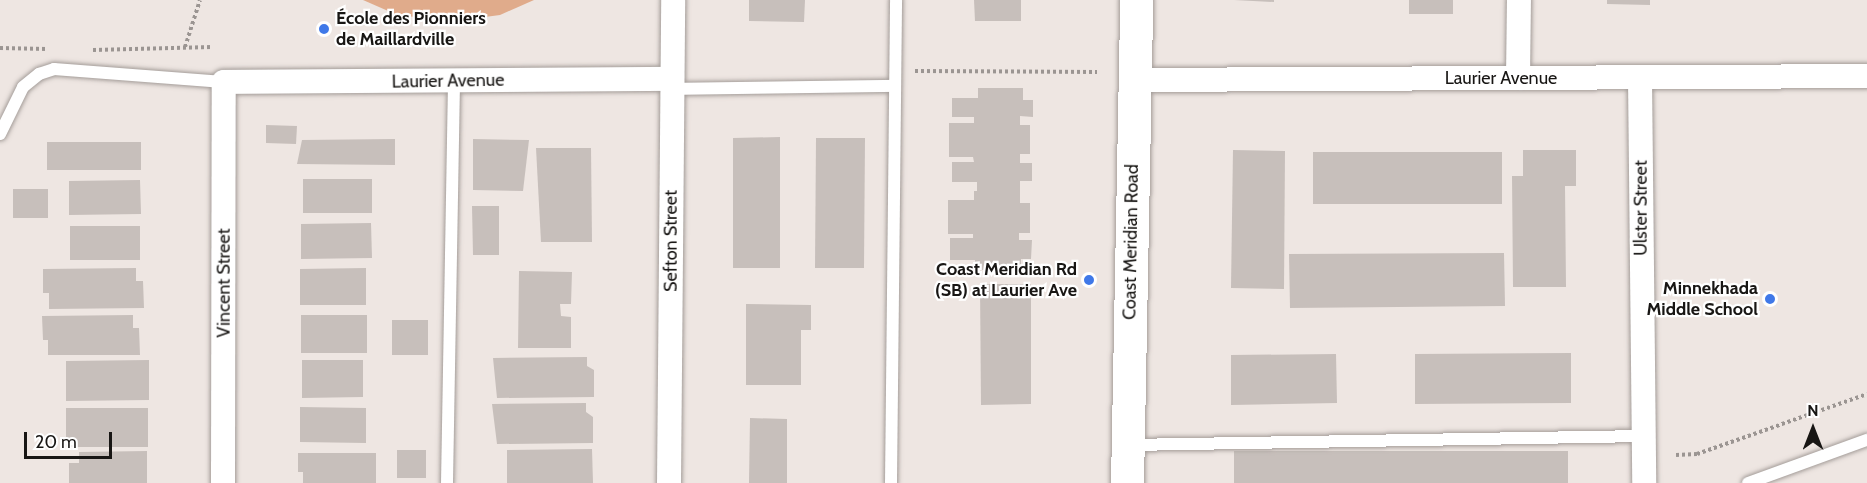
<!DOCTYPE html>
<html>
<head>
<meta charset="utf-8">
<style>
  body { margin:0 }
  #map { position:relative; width:1867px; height:483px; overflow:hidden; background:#eee6e2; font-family:Cabin,sans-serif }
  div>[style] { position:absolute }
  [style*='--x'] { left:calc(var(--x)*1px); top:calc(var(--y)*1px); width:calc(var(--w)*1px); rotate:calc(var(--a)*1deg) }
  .green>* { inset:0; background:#e0ab8b }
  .building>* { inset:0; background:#c7bfbb }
  .path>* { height:4px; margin-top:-2px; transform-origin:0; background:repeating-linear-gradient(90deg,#9b9592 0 3px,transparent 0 6px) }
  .roads { filter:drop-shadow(0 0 2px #a49d99) drop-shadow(0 0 2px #a49d99) }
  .lane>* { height:12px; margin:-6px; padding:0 6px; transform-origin:6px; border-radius:6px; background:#fff }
  .street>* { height:24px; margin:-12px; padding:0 12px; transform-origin:12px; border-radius:12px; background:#fff }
  .secondary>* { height:33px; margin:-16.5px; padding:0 16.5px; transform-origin:16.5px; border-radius:16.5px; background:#fff }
  .dots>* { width:16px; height:16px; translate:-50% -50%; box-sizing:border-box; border:3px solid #fff; border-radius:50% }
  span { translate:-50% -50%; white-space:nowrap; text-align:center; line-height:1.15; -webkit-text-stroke:4.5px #fff; paint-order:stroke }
  .poi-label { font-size:18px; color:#181614; font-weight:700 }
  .left { translate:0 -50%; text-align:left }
  .right { translate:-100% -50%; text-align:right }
  .street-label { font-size:18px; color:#181614 }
  .north { position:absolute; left:1783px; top:399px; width:60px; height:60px; -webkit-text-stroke:4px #fff; paint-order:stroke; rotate:0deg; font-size:16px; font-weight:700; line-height:24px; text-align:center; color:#181614 }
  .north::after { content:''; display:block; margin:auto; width:21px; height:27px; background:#181614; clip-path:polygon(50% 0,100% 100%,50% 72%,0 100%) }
  .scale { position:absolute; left:24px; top:432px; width:88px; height:27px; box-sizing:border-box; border:3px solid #181614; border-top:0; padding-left:8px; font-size:18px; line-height:21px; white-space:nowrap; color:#181614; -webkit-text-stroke:4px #fff; paint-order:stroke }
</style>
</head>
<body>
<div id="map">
  <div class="green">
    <i style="clip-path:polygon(363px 0,534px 0,500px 15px,447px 22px,395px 14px)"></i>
  </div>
  <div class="building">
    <i style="clip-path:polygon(749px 0,805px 0,804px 22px,749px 21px)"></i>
    <i style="clip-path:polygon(974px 0,1021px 0,1021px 21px,975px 21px)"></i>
    <i style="clip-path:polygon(1234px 0,1274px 0,1274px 2px)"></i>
    <i style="clip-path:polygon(1409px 0,1453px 0,1453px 14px,1409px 14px)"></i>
    <i style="clip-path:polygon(1607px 0,1650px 0,1650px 5px,1607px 4px)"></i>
    <i style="clip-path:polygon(978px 88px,1023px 88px,1023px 100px,1033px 100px,1033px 117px,1020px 116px,1020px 125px,1030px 125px,1030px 154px,1020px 154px,1020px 163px,1032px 163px,1032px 181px,1020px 181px,1020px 203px,1030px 203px,1030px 233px,1019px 233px,1019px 240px,1032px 240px,1031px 259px,1021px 259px,1021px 270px,975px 270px,975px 260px,950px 260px,950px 238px,973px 238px,973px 234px,948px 234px,948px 200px,974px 200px,974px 191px,977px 191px,977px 182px,952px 182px,952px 162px,974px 162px,973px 157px,949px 157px,949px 123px,974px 123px,974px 117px,952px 117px,952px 98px,978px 98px)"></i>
    <i style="clip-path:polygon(266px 125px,297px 126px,296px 144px,266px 143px)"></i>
    <i style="clip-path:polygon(780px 137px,780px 268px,733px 268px,733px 138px)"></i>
    <i style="clip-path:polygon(816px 138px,865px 138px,864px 268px,815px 268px)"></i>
    <i style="clip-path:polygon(395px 139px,395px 165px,297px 164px,302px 140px)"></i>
    <i style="clip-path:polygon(473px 139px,529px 140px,523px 191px,473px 190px)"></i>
    <i style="clip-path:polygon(47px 142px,141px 142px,141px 170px,47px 170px)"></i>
    <i style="clip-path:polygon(536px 148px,591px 148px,592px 242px,541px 242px)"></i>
    <i style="clip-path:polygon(1233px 150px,1285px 151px,1284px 289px,1231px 288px)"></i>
    <i style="clip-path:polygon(1523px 150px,1576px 150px,1576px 186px,1565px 186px,1566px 287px,1513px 287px,1512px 176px,1523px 176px)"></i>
    <i style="clip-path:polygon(1313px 152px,1502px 152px,1502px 204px,1313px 204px)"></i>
    <i style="clip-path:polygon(303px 179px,372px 179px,372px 213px,303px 213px)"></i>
    <i style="clip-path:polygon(140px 180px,141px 214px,69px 215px,69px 181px)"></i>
    <i style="clip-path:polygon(13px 189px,48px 189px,48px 218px,13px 218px)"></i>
    <i style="clip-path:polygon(472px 206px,499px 206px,499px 255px,473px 255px)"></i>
    <i style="clip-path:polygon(371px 223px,372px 258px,301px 259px,301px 224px)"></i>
    <i style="clip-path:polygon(70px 226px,140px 226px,140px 260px,70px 260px)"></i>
    <i style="clip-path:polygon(1504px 253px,1505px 306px,1290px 308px,1289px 254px)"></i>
    <i style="clip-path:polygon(136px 268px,136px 281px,143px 281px,144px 308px,49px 309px,49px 293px,43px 293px,43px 269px)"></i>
    <i style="clip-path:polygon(366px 268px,366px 305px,300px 305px,300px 269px)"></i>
    <i style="clip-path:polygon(519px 271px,572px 272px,571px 304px,560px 304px,561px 316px,571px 317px,571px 348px,518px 348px)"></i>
    <i style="clip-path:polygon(980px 284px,1031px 284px,1031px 404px,981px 405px)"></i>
    <i style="clip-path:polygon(746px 304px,811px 305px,811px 330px,801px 330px,801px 385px,746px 385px)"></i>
    <i style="clip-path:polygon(133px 315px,133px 328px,139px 328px,140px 355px,48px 355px,48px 340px,43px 340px,42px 316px)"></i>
    <i style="clip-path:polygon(301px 315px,367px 315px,367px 353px,301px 353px)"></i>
    <i style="clip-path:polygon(392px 320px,428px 320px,428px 355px,392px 355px)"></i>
    <i style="clip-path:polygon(1571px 353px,1571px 403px,1415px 404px,1415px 354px)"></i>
    <i style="clip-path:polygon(1336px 354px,1337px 403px,1231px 405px,1231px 355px)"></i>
    <i style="clip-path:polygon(587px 357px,587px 366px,594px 370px,594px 397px,497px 398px,493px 358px)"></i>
    <i style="clip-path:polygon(149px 360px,149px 400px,66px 401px,66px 361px)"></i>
    <i style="clip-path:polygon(302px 360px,363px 360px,363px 397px,302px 398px)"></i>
    <i style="clip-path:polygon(586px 403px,586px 412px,593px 417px,593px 443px,497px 444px,492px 404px)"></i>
    <i style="clip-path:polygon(300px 407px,366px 408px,366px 443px,300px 442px)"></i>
    <i style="clip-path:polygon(66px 408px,148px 408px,148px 447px,66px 447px)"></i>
    <i style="clip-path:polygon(750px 418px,787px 419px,787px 483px,749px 483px)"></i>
    <i style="clip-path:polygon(592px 449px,593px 483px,507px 483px,507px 450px)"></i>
    <i style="clip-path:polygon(397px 450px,426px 450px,426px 478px,397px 478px)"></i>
    <i style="clip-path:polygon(147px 451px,147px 483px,69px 483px,69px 463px,79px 463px,79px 452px)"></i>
    <i style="clip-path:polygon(1234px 451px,1568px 451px,1568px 483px,1234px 483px)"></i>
    <i style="clip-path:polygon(298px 453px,376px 453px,376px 483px,303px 483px,303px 472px,298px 472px)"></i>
  </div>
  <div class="path">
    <i style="--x:185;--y:47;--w:49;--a:-72.3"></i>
    <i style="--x:0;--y:48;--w:47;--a:1.2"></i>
    <i style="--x:93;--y:50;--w:119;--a:-1.4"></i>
    <i style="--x:915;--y:71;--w:182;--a:0.3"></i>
    <i style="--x:1676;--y:455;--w:21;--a:-3"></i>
    <i style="--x:1697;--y:454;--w:180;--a:-19.4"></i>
  </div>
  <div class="roads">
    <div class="lane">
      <i style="--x:671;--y:89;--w:224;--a:-0.8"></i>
      <i style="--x:0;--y:134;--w:52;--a:-63.9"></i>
      <i style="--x:23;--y:87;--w:21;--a:-39"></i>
      <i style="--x:39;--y:74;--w:16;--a:-18"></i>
      <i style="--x:54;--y:69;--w:170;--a:4.4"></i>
      <i style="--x:1129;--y:445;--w:515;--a:-1"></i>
      <i style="--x:447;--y:483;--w:403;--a:-89"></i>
      <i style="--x:891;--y:483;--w:483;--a:-89.4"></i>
      <i style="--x:1748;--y:483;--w:127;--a:-19.9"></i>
    </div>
    <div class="street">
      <i style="--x:1640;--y:77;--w:406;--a:89.4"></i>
      <i style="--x:1518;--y:78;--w:78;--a:-89.3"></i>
      <i style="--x:1135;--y:80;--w:732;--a:-0.31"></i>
      <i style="--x:223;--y:483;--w:401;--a:-89.9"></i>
      <i style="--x:224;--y:82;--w:447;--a:-0.4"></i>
      <i style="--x:669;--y:483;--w:483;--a:-89.5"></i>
    </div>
    <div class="secondary">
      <i style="--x:1127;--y:483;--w:483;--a:-88.9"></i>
    </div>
  </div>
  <div class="dots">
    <i style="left:324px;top:29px;background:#3f78e8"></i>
    <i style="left:1089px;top:280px;background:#3f78e8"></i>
    <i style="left:1770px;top:299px;background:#3f78e8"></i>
  </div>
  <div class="poi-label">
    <span class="left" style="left:336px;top:29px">École des Pionniers<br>de Maillardville</span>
    <span class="right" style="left:1077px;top:280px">Coast Meridian Rd<br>(SB) at Laurier Ave</span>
    <span class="right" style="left:1758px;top:299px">Minnekhada<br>Middle School</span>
  </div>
  <div class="street-label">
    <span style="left:1501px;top:78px">Laurier Avenue</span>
    <span style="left:448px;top:81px;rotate:-1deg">Laurier Avenue</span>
    <span style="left:1641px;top:208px;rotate:-90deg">Ulster Street</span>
    <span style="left:671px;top:241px;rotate:-90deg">Sefton Street</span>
    <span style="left:1131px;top:242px;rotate:-89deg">Coast Meridian Road</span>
    <span style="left:224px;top:283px;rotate:-90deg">Vincent Street</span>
  </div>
  <div class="north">N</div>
  <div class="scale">20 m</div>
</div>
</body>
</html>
